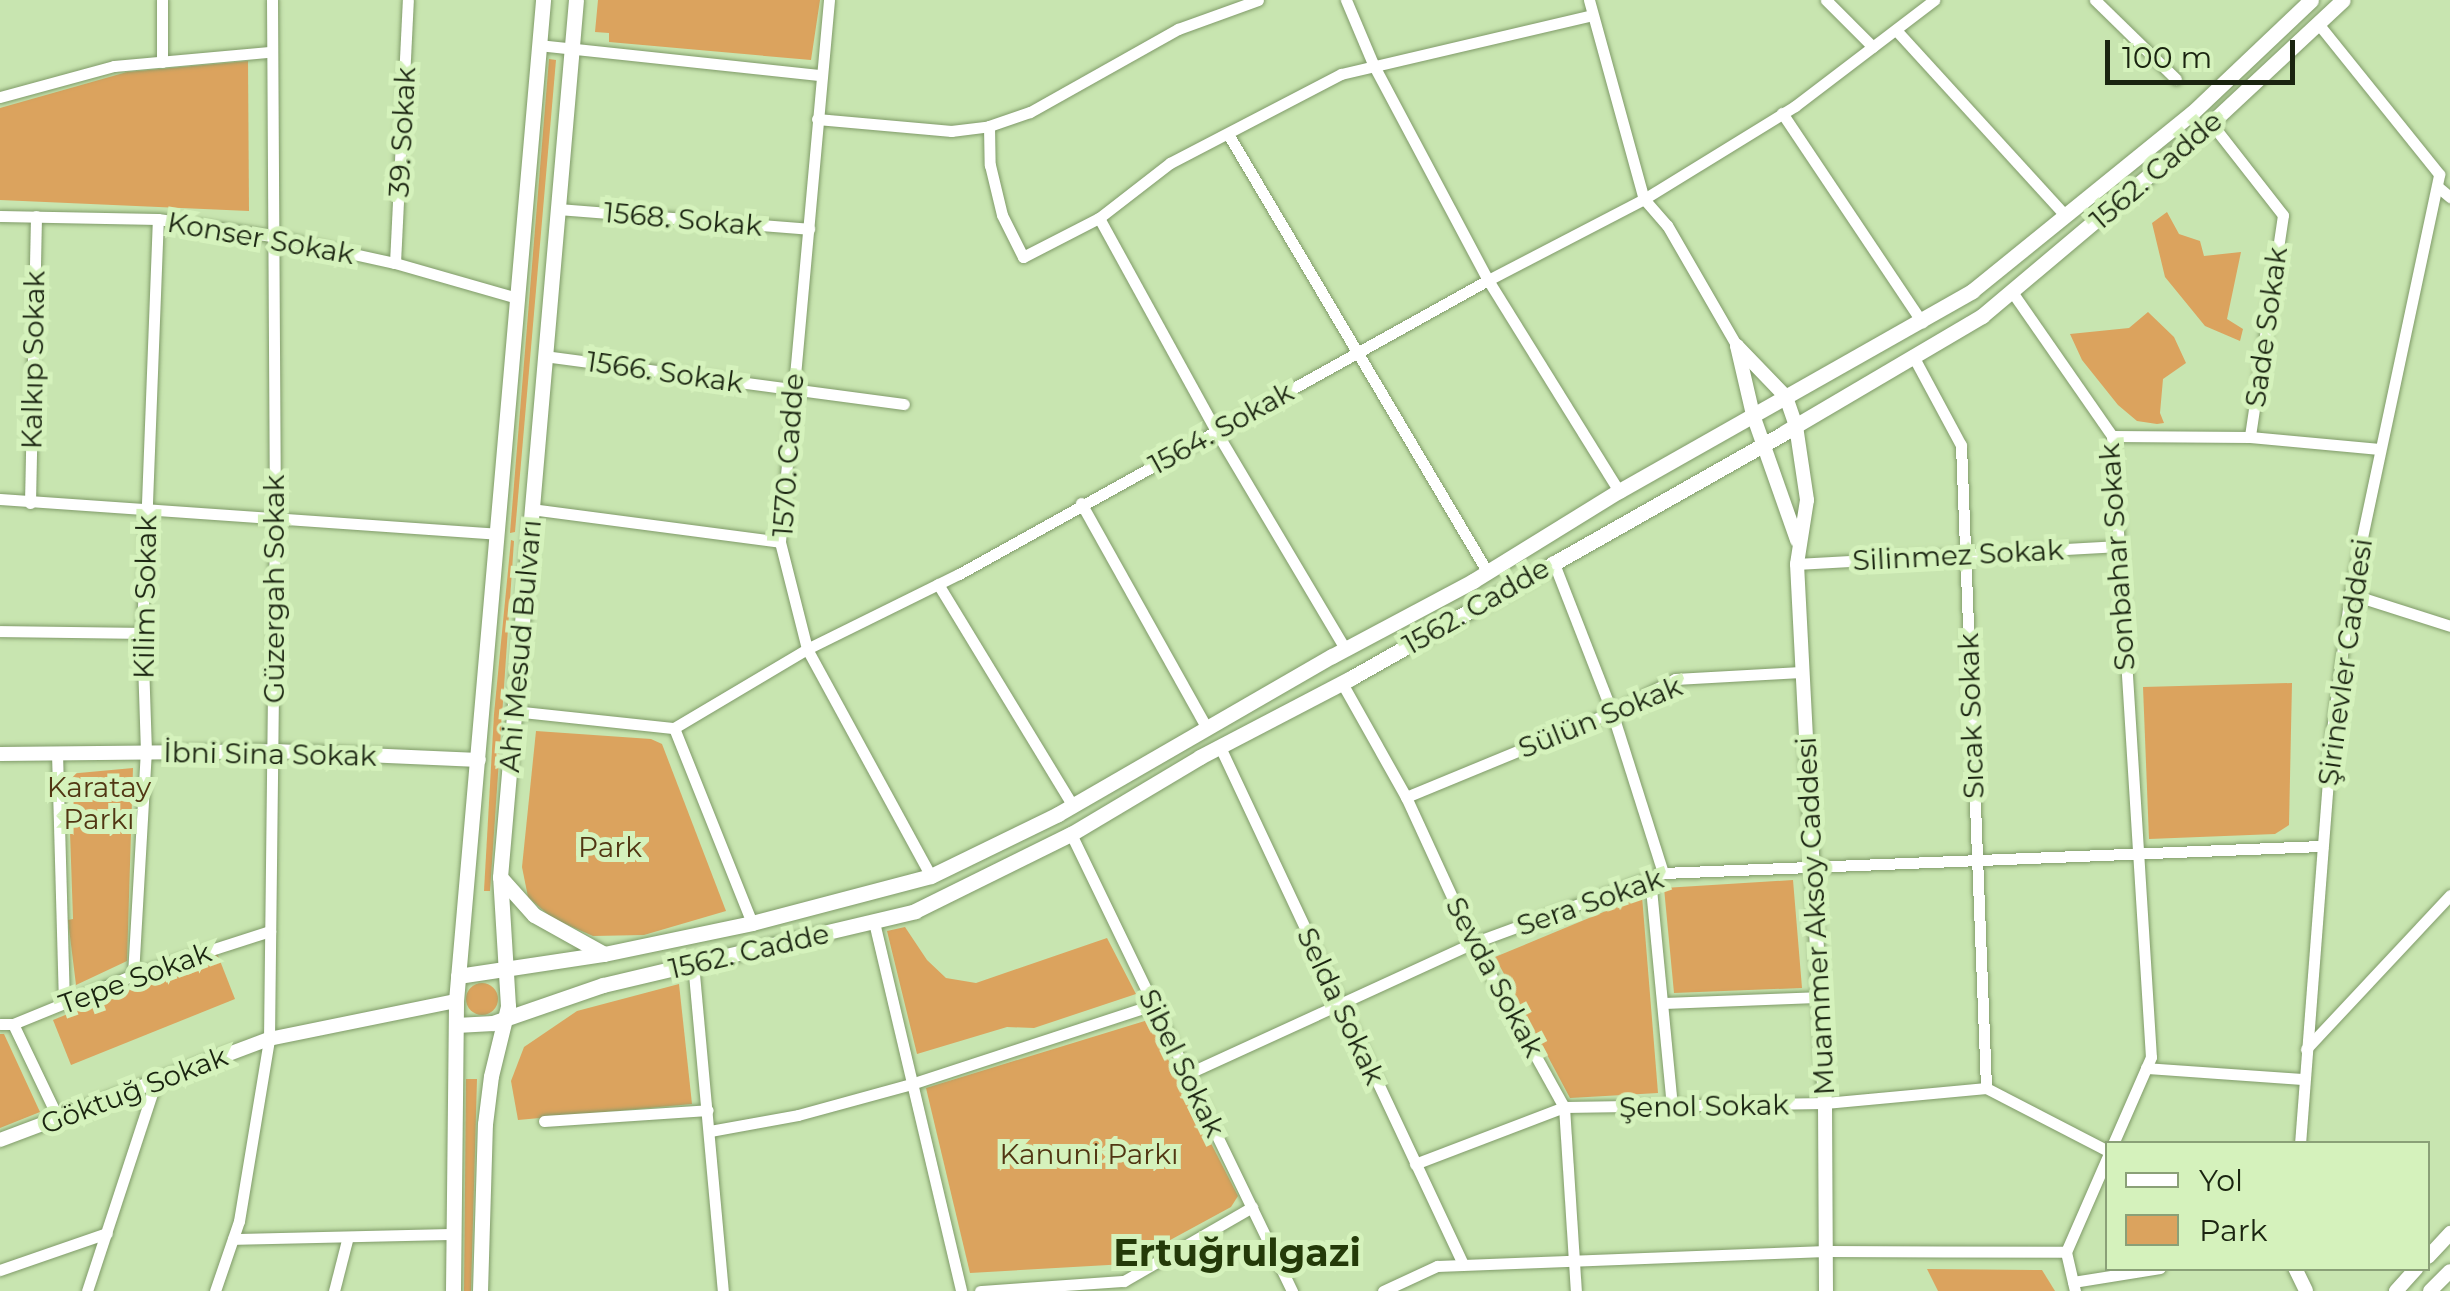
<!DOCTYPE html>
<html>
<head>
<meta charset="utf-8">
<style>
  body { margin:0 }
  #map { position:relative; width:2450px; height:1291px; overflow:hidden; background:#c8e5b0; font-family:Montserrat,sans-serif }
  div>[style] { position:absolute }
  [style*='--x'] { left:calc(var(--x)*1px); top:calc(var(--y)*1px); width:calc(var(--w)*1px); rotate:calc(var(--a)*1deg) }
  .green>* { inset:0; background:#dba35e }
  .round { border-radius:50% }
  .roads { filter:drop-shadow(0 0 2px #809b69) drop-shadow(0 0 2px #809b69) }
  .minor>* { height:11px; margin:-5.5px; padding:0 5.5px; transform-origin:5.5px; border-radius:5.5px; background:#fff }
  .tertiary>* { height:14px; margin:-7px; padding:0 7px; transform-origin:7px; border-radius:7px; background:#fff }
  .secondary>* { height:15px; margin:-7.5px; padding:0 7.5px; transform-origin:7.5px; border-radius:7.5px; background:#fff }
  span { translate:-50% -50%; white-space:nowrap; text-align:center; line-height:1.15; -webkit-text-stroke:10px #d5f2bc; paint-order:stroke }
  .street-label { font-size:28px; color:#1a2410 }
  .park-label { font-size:28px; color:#513613 }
  .district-label { font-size:38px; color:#243a09; font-weight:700 }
  .legend { position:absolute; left:2105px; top:1141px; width:325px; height:130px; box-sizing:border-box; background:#d5f2bc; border:2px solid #8aa077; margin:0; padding:12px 18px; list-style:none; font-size:30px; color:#1a2410 }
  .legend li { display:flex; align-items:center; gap:20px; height:50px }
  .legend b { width:50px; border:2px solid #8aa077 }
  .scale { position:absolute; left:2105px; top:40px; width:190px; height:45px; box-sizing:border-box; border:5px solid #1a2410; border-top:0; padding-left:12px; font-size:30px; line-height:35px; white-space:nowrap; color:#1a2410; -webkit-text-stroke:8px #d5f2bc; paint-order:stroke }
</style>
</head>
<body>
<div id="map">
  <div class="green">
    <i style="clip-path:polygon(598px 0,820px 0,811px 60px,609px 42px,609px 33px,595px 32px)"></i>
    <i style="clip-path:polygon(549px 59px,556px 60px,515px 532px,510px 533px)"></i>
    <i style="clip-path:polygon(248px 61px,249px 211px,0 200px,0 108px,127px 72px)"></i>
    <i style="clip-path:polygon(2167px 212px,2179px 234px,2200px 241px,2204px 256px,2241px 252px,2227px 319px,2243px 329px,2240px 341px,2205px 326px,2165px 277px,2152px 223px)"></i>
    <i style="clip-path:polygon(2148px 312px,2174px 337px,2186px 363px,2163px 379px,2160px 413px,2164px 423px,2157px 424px,2137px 421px,2118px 405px,2082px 360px,2070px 334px,2129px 328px)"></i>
    <i style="clip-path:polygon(511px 540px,514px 541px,490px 891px,484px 891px,494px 714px)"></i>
    <i style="clip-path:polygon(2292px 683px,2289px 825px,2275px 834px,2149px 839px,2143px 687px)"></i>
    <i style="clip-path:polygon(536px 731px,651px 739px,662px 744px,726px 911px,644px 935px,593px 936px,552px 918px,528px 897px,522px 867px)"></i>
    <i style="clip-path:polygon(133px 768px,127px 961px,76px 985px,68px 920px,73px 919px,68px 774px)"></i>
    <i style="clip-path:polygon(1793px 880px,1802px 988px,1674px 993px,1664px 888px)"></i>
    <i style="clip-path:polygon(1642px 896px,1658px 1093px,1570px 1098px,1495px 957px)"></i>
    <i style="clip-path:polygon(905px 927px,927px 960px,946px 978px,976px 983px,1107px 938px,1136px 994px,1034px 1028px,1007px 1027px,917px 1054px,887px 931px)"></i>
    <i style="clip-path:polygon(217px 953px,235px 999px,71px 1065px,53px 1020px)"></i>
    <i class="round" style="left:466px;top:983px;width:32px;height:32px"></i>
    <i style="clip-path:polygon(679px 984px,692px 1104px,518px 1120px,511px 1081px,524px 1047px,577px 1011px)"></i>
    <i style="clip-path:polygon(1148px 1020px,1238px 1196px,1231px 1207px,1126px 1264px,970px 1273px,926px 1088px)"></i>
    <i style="clip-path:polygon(0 1034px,4px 1034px,40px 1112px,0 1128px)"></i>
    <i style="clip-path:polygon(466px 1079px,477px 1079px,471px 1291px,464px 1291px)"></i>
    <i style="clip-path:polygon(1927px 1269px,2042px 1270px,2055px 1291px,1938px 1291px)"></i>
  </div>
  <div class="roads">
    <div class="minor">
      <i style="--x:162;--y:0;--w:62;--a:90"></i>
      <i style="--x:829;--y:0;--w:544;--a:95.17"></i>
      <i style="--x:780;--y:542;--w:110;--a:75.8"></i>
      <i style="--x:807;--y:649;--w:259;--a:61.4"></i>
      <i style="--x:1346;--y:0;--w:69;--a:67.1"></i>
      <i style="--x:1373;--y:64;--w:245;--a:62"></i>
      <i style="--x:1488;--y:280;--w:248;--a:58.2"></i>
      <i style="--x:1589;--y:0;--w:206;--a:74.6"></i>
      <i style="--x:1644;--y:199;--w:35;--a:49"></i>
      <i style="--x:1667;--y:225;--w:140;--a:60"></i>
      <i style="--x:1826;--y:0;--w:66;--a:45"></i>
      <i style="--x:2095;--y:0;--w:113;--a:44.3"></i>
      <i style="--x:1896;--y:30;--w:249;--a:47.6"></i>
      <i style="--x:539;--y:45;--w:283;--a:6.1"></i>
      <i style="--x:0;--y:97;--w:118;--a:-15.2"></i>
      <i style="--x:114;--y:66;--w:156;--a:-5.2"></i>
      <i style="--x:1782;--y:113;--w:252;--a:56.2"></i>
      <i style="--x:817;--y:119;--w:135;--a:5.1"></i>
      <i style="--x:951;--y:131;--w:38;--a:-7"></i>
      <i style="--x:989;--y:126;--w:43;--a:-18.9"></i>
      <i style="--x:1030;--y:112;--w:170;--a:-29.3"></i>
      <i style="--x:1178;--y:29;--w:85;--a:-19.9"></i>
      <i style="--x:2211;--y:123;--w:117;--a:52"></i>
      <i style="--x:2283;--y:215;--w:224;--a:98.5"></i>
      <i style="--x:989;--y:126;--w:39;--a:89"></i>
      <i style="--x:990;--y:165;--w:51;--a:76.5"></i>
      <i style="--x:1002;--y:215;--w:47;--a:63.4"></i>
      <i style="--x:1023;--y:257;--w:85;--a:-27.2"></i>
      <i style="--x:1099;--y:218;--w:90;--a:-37.8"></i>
      <i style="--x:1170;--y:163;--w:193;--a:-27.5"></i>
      <i style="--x:1341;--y:74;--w:258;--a:-13.2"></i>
      <i style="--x:1228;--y:134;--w:510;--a:59.36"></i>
      <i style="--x:2438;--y:187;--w:16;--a:40"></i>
      <i style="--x:557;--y:209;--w:253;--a:4.5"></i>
      <i style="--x:0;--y:216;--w:158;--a:1.1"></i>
      <i style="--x:158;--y:219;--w:115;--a:8.5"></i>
      <i style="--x:272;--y:236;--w:126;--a:12.4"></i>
      <i style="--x:395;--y:263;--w:127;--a:16"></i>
      <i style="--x:1099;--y:218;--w:245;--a:61.2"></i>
      <i style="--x:1217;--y:433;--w:251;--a:59.3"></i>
      <i style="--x:395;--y:263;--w:263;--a:-87.2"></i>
      <i style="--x:2012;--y:292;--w:175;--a:55.2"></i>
      <i style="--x:2112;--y:436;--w:622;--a:86.41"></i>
      <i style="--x:2151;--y:1057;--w:95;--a:113.6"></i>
      <i style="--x:544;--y:356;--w:363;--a:7.6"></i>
      <i style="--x:1913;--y:356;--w:101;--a:61.7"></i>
      <i style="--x:1961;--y:445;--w:643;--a:87.77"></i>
      <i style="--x:2112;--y:436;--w:138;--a:0.4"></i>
      <i style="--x:2250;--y:437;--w:130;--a:5.3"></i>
      <i style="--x:0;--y:499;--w:498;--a:4"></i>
      <i style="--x:30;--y:503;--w:287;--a:-88.8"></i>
      <i style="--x:1081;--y:503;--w:258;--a:60.8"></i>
      <i style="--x:531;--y:509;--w:251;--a:7.5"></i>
      <i style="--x:1553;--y:561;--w:162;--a:68.7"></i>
      <i style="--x:1612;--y:712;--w:169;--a:72.4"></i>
      <i style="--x:1797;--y:564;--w:322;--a:-3.2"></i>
      <i style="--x:938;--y:584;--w:260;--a:58.7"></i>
      <i style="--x:2350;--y:594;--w:105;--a:17.7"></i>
      <i style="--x:0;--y:631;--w:142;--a:0.8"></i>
      <i style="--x:1342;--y:683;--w:131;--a:60.7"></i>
      <i style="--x:1406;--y:797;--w:161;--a:65.3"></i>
      <i style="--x:1473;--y:943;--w:188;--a:61"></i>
      <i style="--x:1564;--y:1107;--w:184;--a:86.3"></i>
      <i style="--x:514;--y:711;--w:161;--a:6.1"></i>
      <i style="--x:1220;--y:747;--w:571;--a:64.83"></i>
      <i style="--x:57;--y:753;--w:250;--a:88.4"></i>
      <i style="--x:1406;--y:797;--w:223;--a:-22.4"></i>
      <i style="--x:1612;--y:712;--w:71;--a:-27.6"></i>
      <i style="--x:1675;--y:679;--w:126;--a:-3.2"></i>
      <i style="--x:1071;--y:834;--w:508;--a:64.19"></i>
      <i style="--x:1650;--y:878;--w:231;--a:84.5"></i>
      <i style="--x:874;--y:922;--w:379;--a:76.7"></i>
      <i style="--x:752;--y:923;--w:210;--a:-111.8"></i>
      <i style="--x:674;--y:728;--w:155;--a:-30.7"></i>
      <i style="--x:807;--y:649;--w:169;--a:-26.3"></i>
      <i style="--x:959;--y:574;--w:605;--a:-29.06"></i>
      <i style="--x:1488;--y:280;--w:176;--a:-27.4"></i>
      <i style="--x:1644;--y:199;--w:177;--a:-31.6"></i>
      <i style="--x:1795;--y:106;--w:175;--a:-37.3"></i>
      <i style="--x:693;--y:963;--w:329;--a:84.8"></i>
      <i style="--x:133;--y:975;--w:223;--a:-86.7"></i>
      <i style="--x:146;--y:752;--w:119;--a:-91.9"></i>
      <i style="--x:142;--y:633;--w:414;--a:-87.8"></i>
      <i style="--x:1663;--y:1003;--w:154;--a:-2.2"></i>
      <i style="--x:0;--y:1024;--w:13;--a:0"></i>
      <i style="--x:13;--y:1024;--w:130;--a:-22.2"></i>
      <i style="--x:133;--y:975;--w:144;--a:-17.8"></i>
      <i style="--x:13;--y:1024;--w:104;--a:64.4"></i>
      <i style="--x:2306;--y:1049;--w:211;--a:-46.9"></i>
      <i style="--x:2146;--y:1068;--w:158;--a:4"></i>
      <i style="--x:1187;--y:1074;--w:315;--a:-24.6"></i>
      <i style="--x:1473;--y:943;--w:202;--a:-20.2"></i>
      <i style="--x:1663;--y:873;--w:660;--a:-2.35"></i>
      <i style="--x:544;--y:1121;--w:164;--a:-3.8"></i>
      <i style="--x:710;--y:1131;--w:89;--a:-10.3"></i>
      <i style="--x:798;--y:1115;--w:117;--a:-15.3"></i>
      <i style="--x:911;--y:1084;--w:255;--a:-18.1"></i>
      <i style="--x:2300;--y:1144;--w:415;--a:-85.6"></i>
      <i style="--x:2332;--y:730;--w:137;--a:-82.5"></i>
      <i style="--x:2350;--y:594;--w:429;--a:-78"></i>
      <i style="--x:2439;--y:174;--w:191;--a:-128.8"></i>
      <i style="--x:1415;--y:1164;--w:160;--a:-20.9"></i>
      <i style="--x:1564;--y:1107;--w:261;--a:-0.9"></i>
      <i style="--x:1825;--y:1103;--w:162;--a:-5.3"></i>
      <i style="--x:1986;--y:1088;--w:137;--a:27.3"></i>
      <i style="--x:233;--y:1239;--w:222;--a:-1.3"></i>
      <i style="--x:0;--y:1270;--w:113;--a:-19.1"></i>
      <i style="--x:2073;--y:1282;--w:88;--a:-9.1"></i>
      <i style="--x:87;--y:1291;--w:221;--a:-71.8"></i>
      <i style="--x:215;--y:1291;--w:74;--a:-71.1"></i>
      <i style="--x:239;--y:1221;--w:184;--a:-80.6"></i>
      <i style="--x:269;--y:1039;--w:519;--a:-89.34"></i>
      <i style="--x:275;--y:520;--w:520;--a:-90.33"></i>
      <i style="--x:334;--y:1291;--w:53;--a:-75.7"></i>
      <i style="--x:980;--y:1291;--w:144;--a:-4"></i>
      <i style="--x:1124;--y:1281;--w:148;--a:-30"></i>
      <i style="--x:1383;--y:1291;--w:60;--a:-24.8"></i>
      <i style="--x:1437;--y:1266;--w:389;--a:-2.2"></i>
      <i style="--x:1826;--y:1251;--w:240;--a:0.2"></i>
      <i style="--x:2075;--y:1291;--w:40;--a:-103"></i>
      <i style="--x:2066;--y:1252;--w:105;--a:-66.4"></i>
    </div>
    <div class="tertiary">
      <i style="--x:1737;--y:346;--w:71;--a:46.1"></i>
      <i style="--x:1786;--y:397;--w:31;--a:71"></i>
      <i style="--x:1796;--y:426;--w:75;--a:81.5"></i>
      <i style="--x:1807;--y:500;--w:65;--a:98.9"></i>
      <i style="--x:1797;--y:564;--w:540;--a:87.03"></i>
      <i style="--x:1825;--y:1103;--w:188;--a:89.7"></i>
      <i style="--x:1737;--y:346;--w:71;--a:76.9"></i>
      <i style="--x:1753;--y:415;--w:133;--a:70.6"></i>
      <i style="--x:0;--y:754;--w:274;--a:-0.6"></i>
      <i style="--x:274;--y:751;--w:205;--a:2.5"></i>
      <i style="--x:0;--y:1140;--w:287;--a:-20.6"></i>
      <i style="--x:269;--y:1039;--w:191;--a:-11.5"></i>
      <i style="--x:2428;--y:1257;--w:33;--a:-47"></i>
      <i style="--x:2295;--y:1268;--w:25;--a:64"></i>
      <i style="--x:2396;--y:1291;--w:31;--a:-48"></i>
      <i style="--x:2430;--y:1291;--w:28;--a:-45"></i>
    </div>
    <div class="secondary">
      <i style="--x:500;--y:877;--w:51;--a:48.2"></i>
      <i style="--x:534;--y:915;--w:80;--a:29.1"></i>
      <i style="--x:458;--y:976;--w:148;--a:-8.6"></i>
      <i style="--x:604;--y:954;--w:151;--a:-11.8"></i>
      <i style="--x:752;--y:923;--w:185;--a:-14.7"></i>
      <i style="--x:931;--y:876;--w:141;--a:-26"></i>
      <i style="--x:1058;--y:814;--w:316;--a:-30"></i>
      <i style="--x:1332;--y:656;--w:160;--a:-28"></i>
      <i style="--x:1473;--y:581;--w:172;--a:-31.7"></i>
      <i style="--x:1619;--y:491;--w:406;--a:-29.5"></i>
      <i style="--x:1972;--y:291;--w:283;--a:-39"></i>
      <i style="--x:2192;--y:113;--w:164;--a:-43.5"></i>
      <i style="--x:456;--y:1025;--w:37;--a:-3"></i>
      <i style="--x:493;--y:1023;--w:116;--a:-19.1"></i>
      <i style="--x:603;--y:985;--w:321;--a:-13.3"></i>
      <i style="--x:915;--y:911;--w:174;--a:-26.3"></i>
      <i style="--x:1071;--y:834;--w:150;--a:-30.8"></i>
      <i style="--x:1200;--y:757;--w:170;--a:-27.6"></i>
      <i style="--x:1351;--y:678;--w:499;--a:-29.5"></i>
      <i style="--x:1785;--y:432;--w:229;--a:-30.5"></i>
      <i style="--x:1982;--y:316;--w:299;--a:-40.1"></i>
      <i style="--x:2211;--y:123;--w:180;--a:-43"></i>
      <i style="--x:453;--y:1291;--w:290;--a:-89.4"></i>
      <i style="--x:456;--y:1001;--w:1005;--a:-85.03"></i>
      <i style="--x:480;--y:1291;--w:167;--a:-88.3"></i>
      <i style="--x:485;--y:1124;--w:48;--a:-82.9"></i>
      <i style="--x:491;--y:1076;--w:72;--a:-76.3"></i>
      <i style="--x:508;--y:1006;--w:129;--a:-93.5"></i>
      <i style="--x:500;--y:877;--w:880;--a:-85.05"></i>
    </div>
  </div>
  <div class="street-label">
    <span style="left:402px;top:132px;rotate:-87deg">39. Sokak</span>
    <span style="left:2156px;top:170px;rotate:-41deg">1562. Cadde</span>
    <span style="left:683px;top:219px;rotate:5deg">1568. Sokak</span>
    <span style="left:261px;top:238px;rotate:10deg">Konser Sokak</span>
    <span style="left:2266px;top:327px;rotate:-82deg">Sade Sokak</span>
    <span style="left:33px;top:360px;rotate:-89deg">Kalkıp Sokak</span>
    <span style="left:665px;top:372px;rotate:8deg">1566. Sokak</span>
    <span style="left:1221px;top:428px;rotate:-29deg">1564. Sokak</span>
    <span style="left:788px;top:455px;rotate:-86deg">1570. Cadde</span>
    <span style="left:1958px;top:555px;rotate:-3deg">Silinmez Sokak</span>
    <span style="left:2117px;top:557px;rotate:-94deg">Sonbahar Sokak</span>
    <span style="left:274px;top:589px;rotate:-90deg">Güzergah Sokak</span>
    <span style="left:145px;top:597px;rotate:-89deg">Kilim Sokak</span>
    <span style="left:1476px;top:606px;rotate:-30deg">1562. Cadde</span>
    <span style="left:520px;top:646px;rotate:-85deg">Ahi Mesud Bulvarı</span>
    <span style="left:2345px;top:662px;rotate:-82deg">Şirinevler Caddesi</span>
    <span style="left:1971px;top:716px;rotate:-92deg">Sıcak Sokak</span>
    <span style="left:1600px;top:717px;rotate:-22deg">Sülün Sokak</span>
    <span style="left:270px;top:754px;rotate:1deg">İbni Sina Sokak</span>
    <span style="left:1590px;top:902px;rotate:-19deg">Sera Sokak</span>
    <span style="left:1815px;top:916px;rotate:-93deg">Muammer Aksoy Caddesi</span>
    <span style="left:749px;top:951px;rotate:-13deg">1562. Cadde</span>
    <span style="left:1495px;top:977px;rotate:62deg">Sevda Sokak</span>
    <span style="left:135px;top:978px;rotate:-20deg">Tepe Sokak</span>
    <span style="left:1341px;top:1006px;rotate:65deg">Selda Sokak</span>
    <span style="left:1182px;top:1063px;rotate:64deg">Sibel Sokak</span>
    <span style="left:134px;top:1090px;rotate:-21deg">Göktuğ Sokak</span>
    <span style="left:1704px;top:1106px;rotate:-1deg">Şenol Sokak</span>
  </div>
  <div class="park-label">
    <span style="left:99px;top:803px">Karatay<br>Parkı</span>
    <span style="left:610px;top:847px">Park</span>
    <span style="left:1089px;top:1154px">Kanuni Parkı</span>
  </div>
  <div class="district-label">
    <span style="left:1237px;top:1253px">Ertuğrulgazi</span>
  </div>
  <ul class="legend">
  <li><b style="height:12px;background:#fff"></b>Yol</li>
  <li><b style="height:28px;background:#dba35e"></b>Park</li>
  </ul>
  <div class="scale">100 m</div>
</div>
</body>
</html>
